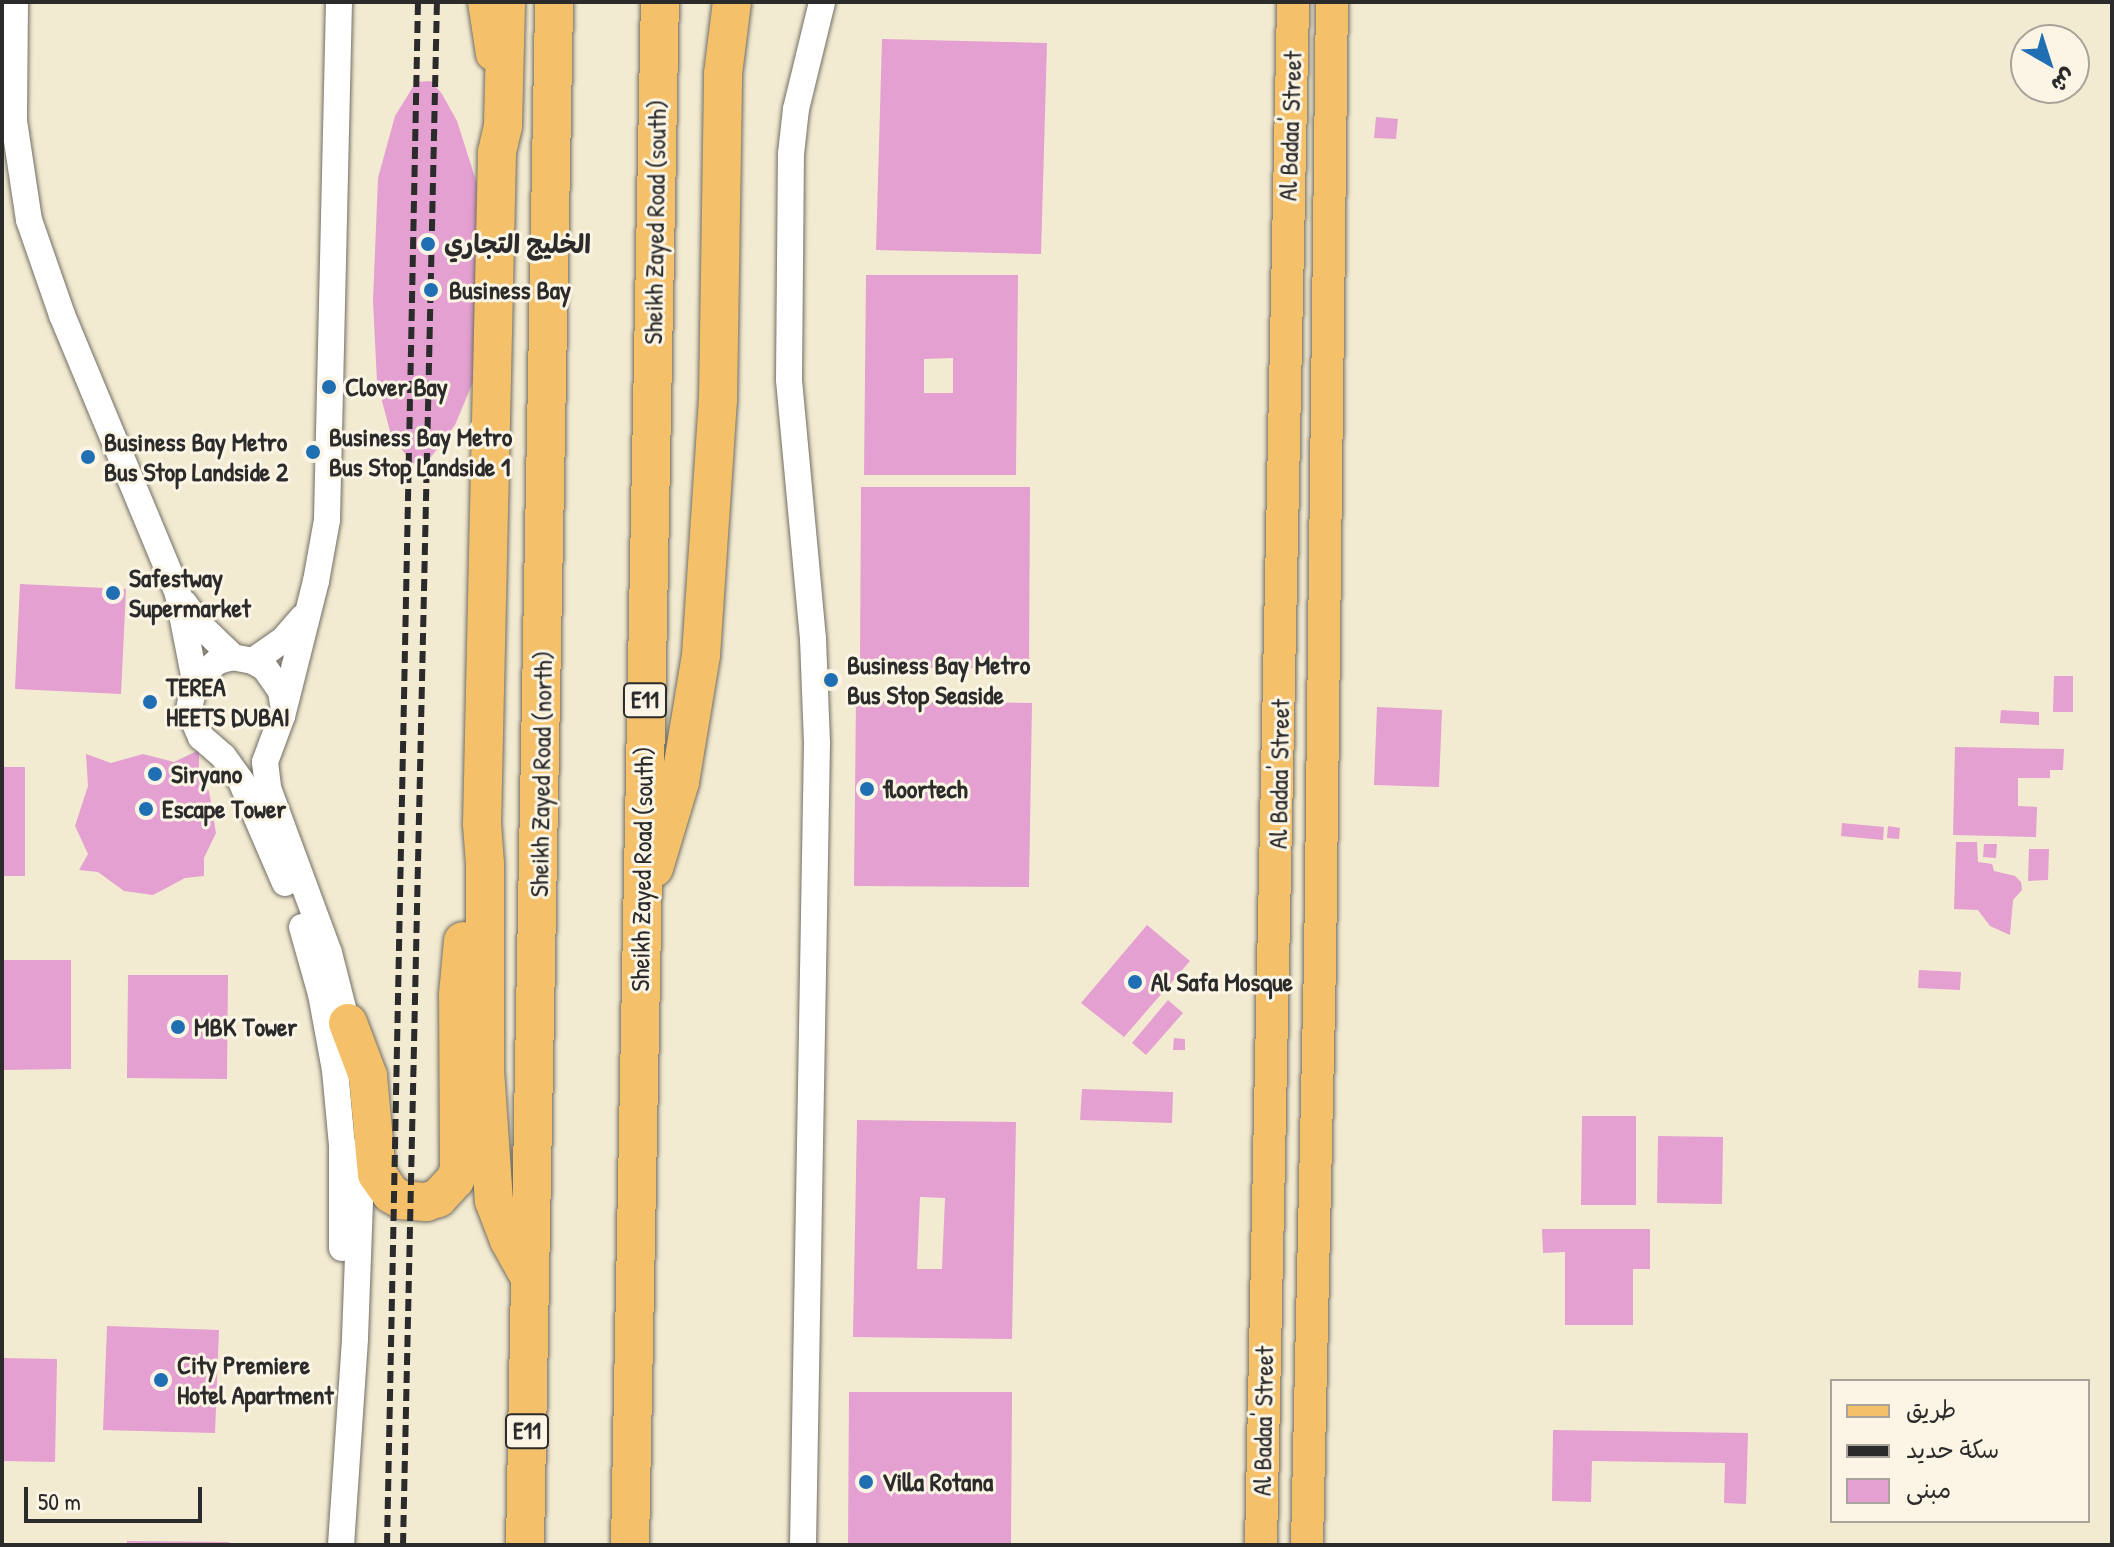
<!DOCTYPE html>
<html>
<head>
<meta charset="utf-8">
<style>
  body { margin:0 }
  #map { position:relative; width:2114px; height:1547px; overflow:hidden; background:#f3ebd1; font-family:"Patrick Hand","Playpen Sans Arabic",sans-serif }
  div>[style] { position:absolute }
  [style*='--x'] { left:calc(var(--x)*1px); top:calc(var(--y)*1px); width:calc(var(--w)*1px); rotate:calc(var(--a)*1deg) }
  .building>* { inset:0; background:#e3a0d0 }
  .roads { filter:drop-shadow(0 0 2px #716e65) drop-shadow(0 0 2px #716e65) }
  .minor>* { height:26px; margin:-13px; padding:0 13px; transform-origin:13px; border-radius:13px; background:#fff }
  .major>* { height:32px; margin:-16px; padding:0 16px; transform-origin:16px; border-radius:16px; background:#f4c16a }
  .highway>* { height:38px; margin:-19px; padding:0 19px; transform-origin:19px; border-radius:19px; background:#f4c16a }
  .rail>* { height:6px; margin-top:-3px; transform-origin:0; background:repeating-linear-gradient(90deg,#2b2b2b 0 12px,transparent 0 18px) }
  .dots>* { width:22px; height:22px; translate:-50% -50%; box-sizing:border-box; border:4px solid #fcf5e5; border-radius:50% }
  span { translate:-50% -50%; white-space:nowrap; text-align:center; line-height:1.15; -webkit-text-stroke:6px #fcf5e5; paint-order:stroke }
  .shield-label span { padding:2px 6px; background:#fcf5e5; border:2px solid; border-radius:6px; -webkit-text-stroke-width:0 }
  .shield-label { font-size:24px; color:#2b2b2b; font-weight:700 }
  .street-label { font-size:26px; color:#2b2b2b }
  .poi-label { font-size:26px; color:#2b2b2b; font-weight:700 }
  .left { translate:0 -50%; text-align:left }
  .frame { position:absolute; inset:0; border:4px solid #2b2b2b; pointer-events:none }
  .legend { position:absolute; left:1830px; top:1379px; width:260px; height:144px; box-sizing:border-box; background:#fcf5e5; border:2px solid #a8a49b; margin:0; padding:10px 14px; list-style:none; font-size:24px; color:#2b2b2b }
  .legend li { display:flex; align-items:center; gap:16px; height:40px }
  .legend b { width:40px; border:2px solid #a8a49b }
  .north { position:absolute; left:2010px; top:24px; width:80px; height:80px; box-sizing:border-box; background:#fcf5e5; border:2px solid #a8a49b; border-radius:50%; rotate:141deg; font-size:22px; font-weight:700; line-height:32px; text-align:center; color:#2b2b2b }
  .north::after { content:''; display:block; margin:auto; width:28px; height:36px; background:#1f6fb2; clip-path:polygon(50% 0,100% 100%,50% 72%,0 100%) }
  .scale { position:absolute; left:24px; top:1487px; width:178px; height:36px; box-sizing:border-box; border:4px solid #2b2b2b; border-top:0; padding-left:10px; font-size:24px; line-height:28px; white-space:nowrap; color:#2b2b2b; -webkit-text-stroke:6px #fcf5e5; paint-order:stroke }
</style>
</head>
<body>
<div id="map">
  <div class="building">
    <i style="clip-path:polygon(882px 39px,1047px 43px,1041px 254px,876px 250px)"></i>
    <i style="clip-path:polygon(431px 81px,442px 94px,457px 121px,479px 190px,481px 298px,473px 382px,455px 425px,425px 465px,412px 463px,391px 435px,377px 382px,373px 301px,378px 178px,395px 116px,416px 82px)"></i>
    <i style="clip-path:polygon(1376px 117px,1398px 119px,1396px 139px,1374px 138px)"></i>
    <i style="clip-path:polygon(evenodd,866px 275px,1018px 275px,1016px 475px,864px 475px,866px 275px,953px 358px,953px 393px,924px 393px,924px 359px,953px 358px)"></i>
    <i style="clip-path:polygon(861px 487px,1030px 487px,1029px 668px,860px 668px)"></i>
    <i style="clip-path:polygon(20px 584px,126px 589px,121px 694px,15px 689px)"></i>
    <i style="clip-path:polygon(2054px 676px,2073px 676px,2073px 712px,2053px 712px)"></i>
    <i style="clip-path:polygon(856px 701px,1032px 703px,1029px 887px,854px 886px)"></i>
    <i style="clip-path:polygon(1377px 707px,1442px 710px,1439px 787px,1374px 785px)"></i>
    <i style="clip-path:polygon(2001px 710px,2039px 712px,2039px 725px,2000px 723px)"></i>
    <i style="clip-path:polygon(1955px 747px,2064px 749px,2063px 770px,2050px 770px,2050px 778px,2018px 778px,2018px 806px,2037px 807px,2036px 837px,1953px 835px)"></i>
    <i style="clip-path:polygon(199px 750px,199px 774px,209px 791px,216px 833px,204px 858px,204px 876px,185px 878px,153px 895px,124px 891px,98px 872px,79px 870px,88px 854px,75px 826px,88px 786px,86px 754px,111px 763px,143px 754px,174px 762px)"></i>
    <i style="clip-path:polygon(2px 767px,25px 767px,25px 876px,2px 876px)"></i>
    <i style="clip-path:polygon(1842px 823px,1884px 827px,1883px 840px,1841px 836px)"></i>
    <i style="clip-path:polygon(1888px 826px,1900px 828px,1899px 839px,1887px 838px)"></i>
    <i style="clip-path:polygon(1956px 842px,1977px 842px,1978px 862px,1992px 864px,1994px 871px,2015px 876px,2021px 882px,2022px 890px,2013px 900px,2010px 935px,1990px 926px,1978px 910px,1954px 909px)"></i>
    <i style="clip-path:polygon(1984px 844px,1997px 844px,1996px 858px,1983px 857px)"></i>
    <i style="clip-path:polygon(2029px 849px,2049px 849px,2048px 880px,2028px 881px)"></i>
    <i style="clip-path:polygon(1147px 925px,1190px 961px,1124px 1037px,1081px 1003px)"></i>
    <i style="clip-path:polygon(2px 960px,71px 960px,71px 1069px,2px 1070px)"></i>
    <i style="clip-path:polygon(1919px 970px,1961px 972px,1960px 990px,1918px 988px)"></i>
    <i style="clip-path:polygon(128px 975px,228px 975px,227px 1079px,127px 1078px)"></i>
    <i style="clip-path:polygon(1168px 1000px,1183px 1013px,1146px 1055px,1132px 1043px)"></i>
    <i style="clip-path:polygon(1174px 1038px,1185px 1039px,1185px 1050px,1173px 1050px)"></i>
    <i style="clip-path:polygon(1082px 1089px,1173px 1092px,1172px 1123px,1080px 1120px)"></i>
    <i style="clip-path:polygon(1582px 1116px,1636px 1116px,1636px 1205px,1581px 1205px)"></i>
    <i style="clip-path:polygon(evenodd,857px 1120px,1016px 1122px,1012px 1339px,853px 1337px,857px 1120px,920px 1197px,945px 1198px,942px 1269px,917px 1269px,920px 1197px)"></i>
    <i style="clip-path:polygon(1658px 1136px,1723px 1137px,1722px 1204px,1657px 1203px)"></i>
    <i style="clip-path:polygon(1542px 1229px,1650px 1229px,1650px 1269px,1633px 1269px,1633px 1325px,1565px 1325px,1565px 1252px,1543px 1253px)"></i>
    <i style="clip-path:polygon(107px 1326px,219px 1330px,215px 1433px,103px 1430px)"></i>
    <i style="clip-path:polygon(2px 1358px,57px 1359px,55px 1462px,2px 1461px)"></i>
    <i style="clip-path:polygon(849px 1392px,1012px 1392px,1011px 1545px,848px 1545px)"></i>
    <i style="clip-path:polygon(1553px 1430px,1748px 1433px,1746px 1504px,1724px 1503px,1725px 1463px,1592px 1461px,1591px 1502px,1552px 1501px)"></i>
    <i style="clip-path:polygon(127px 1541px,229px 1542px,229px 1545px,127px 1545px)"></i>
  </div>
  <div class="roads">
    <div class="minor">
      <i style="--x:15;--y:2;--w:119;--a:90.5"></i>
      <i style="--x:14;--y:121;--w:100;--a:81.4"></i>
      <i style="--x:29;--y:220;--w:101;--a:70.8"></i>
      <i style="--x:62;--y:315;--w:302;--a:67.4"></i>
      <i style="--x:178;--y:594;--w:89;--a:78.9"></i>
      <i style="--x:339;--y:2;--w:518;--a:91.33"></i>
      <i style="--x:327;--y:520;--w:62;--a:100.2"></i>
      <i style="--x:316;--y:581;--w:139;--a:104.1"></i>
      <i style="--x:282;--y:716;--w:49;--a:110.3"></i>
      <i style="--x:265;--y:762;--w:26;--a:83"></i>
      <i style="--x:268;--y:788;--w:176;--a:69.7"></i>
      <i style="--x:329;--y:953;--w:89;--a:75.7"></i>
      <i style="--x:184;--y:603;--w:31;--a:53"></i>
      <i style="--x:203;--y:628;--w:42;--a:44"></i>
      <i style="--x:253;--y:661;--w:38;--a:-35"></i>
      <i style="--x:284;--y:639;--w:29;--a:-49"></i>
      <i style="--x:283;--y:704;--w:13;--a:-99"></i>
      <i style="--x:281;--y:691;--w:28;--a:-125"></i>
      <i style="--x:265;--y:668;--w:14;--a:-150"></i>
      <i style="--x:253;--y:661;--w:20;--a:-169"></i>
      <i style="--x:233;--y:657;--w:16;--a:165"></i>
      <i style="--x:218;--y:661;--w:30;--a:139"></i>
      <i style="--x:195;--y:681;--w:30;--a:102"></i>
      <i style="--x:189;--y:710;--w:30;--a:66"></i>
      <i style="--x:201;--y:737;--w:29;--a:41"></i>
      <i style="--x:223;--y:756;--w:31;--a:54"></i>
      <i style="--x:241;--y:781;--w:111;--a:66.7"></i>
      <i style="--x:302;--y:927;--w:70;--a:74.2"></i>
      <i style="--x:321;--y:994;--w:77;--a:79.6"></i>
      <i style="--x:335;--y:1070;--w:75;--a:84.7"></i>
      <i style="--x:342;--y:1145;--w:103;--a:90"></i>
      <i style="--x:341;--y:1545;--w:207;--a:-86.1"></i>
      <i style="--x:355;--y:1338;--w:188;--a:-87.9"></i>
      <i style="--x:803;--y:1545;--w:802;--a:-89"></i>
      <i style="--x:817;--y:743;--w:104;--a:-92.2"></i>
      <i style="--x:813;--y:639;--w:261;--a:-95.3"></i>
      <i style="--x:789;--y:379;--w:225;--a:-89.5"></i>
      <i style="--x:791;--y:154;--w:45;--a:-83.7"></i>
      <i style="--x:796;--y:109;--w:110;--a:-76.3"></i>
    </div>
    <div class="major">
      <i style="--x:484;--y:2;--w:53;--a:81.3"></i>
      <i style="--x:1261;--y:1545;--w:1543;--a:-88.81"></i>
      <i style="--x:1307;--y:1545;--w:581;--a:-88.72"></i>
      <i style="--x:1320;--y:964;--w:962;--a:-89.29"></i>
    </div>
    <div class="highway">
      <i style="--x:506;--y:2;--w:124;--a:91.4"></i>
      <i style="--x:503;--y:126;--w:28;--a:103"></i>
      <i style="--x:497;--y:153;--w:671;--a:91.28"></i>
      <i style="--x:482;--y:824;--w:40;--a:85.7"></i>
      <i style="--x:485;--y:864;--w:206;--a:90"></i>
      <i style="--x:485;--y:1070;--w:131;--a:86.1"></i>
      <i style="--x:494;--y:1201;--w:42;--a:69"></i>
      <i style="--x:509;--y:1240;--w:39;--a:61"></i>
      <i style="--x:654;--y:868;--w:90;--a:-73.2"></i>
      <i style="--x:680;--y:782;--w:129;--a:-80.6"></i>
      <i style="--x:701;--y:655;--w:256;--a:-86.2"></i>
      <i style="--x:718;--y:400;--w:326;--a:-89.1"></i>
      <i style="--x:723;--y:74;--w:73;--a:-82.9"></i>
      <i style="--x:348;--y:1023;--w:57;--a:69.3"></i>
      <i style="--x:368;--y:1076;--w:98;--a:84.8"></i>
      <i style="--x:377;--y:1174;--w:24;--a:55"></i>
      <i style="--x:391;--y:1194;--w:13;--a:29"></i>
      <i style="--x:402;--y:1200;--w:24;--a:5"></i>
      <i style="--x:426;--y:1202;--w:13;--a:-18"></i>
      <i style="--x:438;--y:1198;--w:25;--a:-47"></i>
      <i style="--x:455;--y:1180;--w:12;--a:-70"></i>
      <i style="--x:459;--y:1169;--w:174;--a:-90.3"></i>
      <i style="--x:458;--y:995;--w:54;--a:-84.7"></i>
      <i style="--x:525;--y:1545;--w:1543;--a:-88.92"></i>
      <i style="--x:630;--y:1545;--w:1543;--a:-88.89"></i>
    </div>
  </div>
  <div class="rail">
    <i style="--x:387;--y:1545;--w:1543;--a:-88.85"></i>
    <i style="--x:403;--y:1545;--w:1543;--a:-88.74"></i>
  </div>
  <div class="dots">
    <i style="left:428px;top:244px;background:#1f6fb2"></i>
    <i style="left:431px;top:290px;background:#1f6fb2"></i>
    <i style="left:329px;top:387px;background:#1f6fb2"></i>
    <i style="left:313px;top:452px;background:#1f6fb2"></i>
    <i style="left:88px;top:457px;background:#1f6fb2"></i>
    <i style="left:113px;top:593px;background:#1f6fb2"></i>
    <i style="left:831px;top:680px;background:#1f6fb2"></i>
    <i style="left:150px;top:702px;background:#1f6fb2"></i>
    <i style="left:155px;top:774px;background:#1f6fb2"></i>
    <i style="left:867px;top:789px;background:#1f6fb2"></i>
    <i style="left:146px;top:809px;background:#1f6fb2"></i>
    <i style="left:1135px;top:982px;background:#1f6fb2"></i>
    <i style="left:178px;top:1027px;background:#1f6fb2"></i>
    <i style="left:161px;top:1380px;background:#1f6fb2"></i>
    <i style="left:866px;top:1482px;background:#1f6fb2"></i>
  </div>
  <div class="shield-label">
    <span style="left:645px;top:700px">E11</span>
    <span style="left:527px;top:1431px">E11</span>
  </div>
  <div class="street-label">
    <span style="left:1290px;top:126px;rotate:-88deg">Al Badaa' Street</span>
    <span style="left:655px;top:222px;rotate:-89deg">Sheikh Zayed Road (south)</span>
    <span style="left:541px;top:774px;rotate:-89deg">Sheikh Zayed Road (north)</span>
    <span style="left:1279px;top:774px;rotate:-89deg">Al Badaa' Street</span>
    <span style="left:642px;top:869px;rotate:-89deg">Sheikh Zayed Road (south)</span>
    <span style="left:1263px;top:1421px;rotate:-89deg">Al Badaa' Street</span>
  </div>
  <div class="poi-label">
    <span class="left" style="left:444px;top:244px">الخليج التجاري</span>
    <span class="left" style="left:449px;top:290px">Business Bay</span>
    <span class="left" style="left:345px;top:387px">Clover Bay</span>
    <span class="left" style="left:329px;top:452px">Business Bay Metro<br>Bus Stop Landside 1</span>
    <span class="left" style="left:104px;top:457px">Business Bay Metro<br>Bus Stop Landside 2</span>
    <span class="left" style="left:129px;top:593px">Safestway<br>Supermarket</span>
    <span class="left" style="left:847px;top:680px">Business Bay Metro<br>Bus Stop Seaside</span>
    <span class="left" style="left:166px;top:702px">TEREA<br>HEETS DUBAI</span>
    <span class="left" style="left:171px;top:774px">Siryano</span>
    <span class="left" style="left:883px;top:789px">floortech</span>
    <span class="left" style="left:162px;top:809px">Escape Tower</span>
    <span class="left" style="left:1151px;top:982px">Al Safa Mosque</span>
    <span class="left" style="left:194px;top:1027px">MBK Tower</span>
    <span class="left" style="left:177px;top:1380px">City Premiere<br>Hotel Apartment</span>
    <span class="left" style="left:882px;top:1482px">Villa Rotana</span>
  </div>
  <div class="frame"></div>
  <ul class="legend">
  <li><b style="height:10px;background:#f4c16a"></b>طريق</li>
  <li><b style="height:10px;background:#2b2b2b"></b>سكة حديد</li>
  <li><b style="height:22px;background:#e3a0d0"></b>مبنى</li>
  </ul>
  <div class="north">ش</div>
  <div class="scale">50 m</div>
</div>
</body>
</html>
